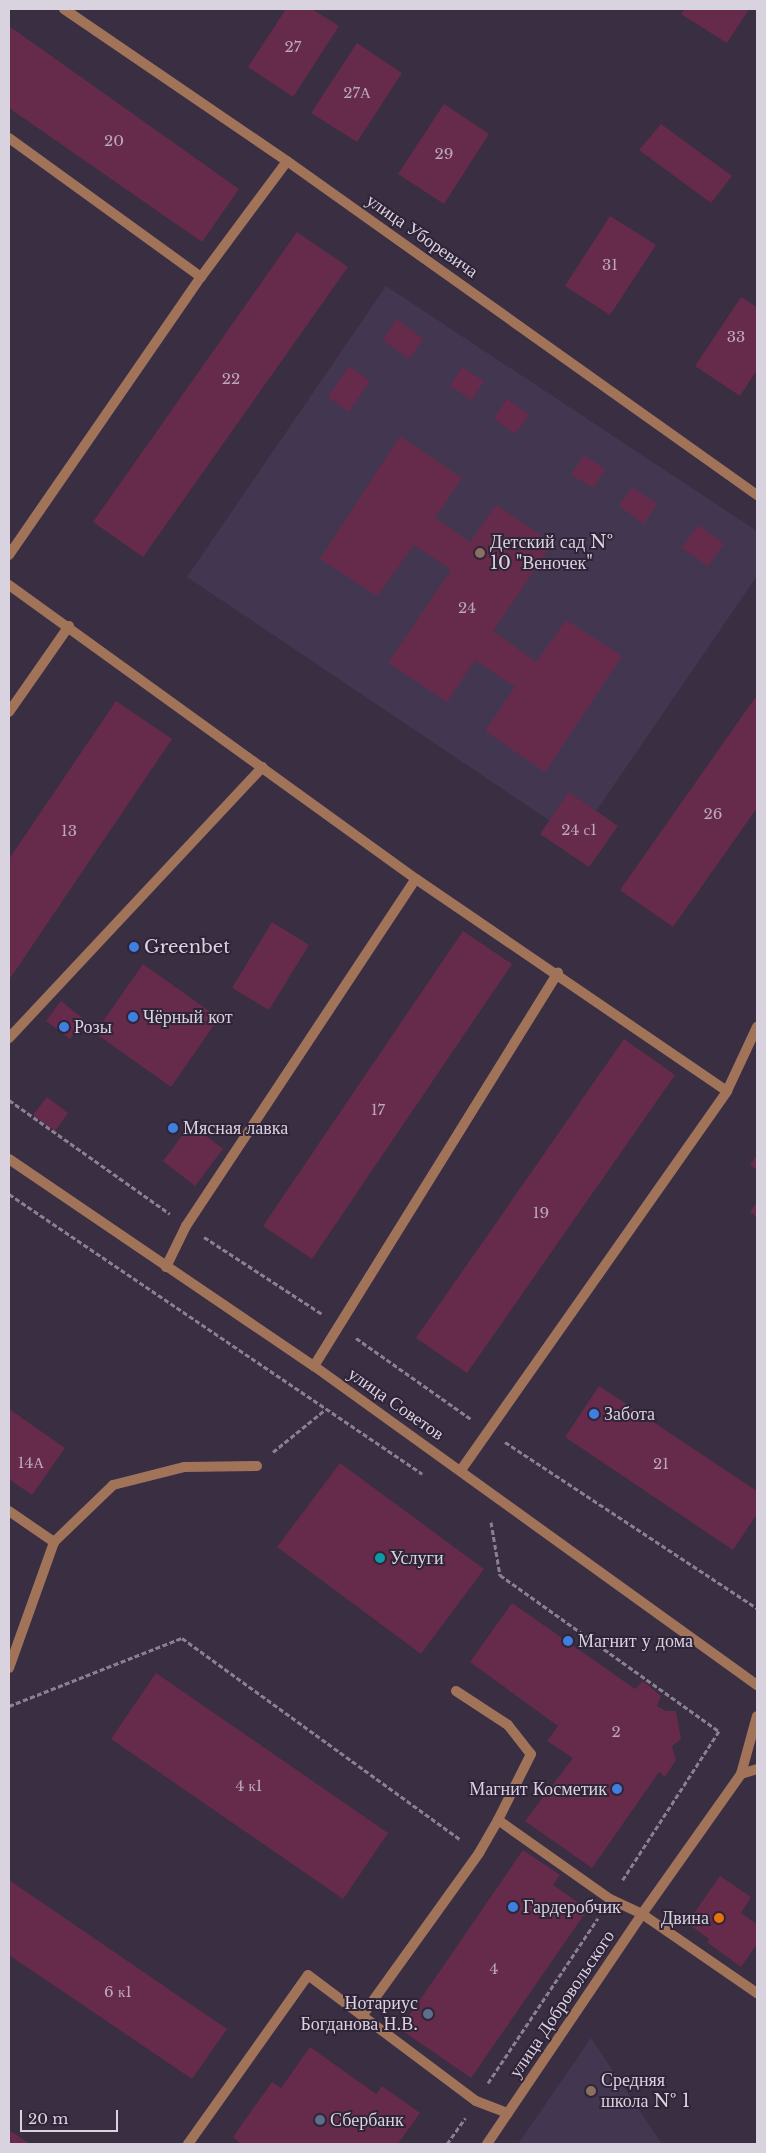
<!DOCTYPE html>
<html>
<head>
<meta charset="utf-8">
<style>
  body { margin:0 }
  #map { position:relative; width:766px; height:2153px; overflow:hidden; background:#392e42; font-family:"Libre Baskerville",serif }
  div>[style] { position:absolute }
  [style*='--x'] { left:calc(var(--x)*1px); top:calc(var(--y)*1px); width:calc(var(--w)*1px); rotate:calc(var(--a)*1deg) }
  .built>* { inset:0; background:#433650 }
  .building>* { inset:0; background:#662b4b }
  .path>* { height:3px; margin-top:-1.5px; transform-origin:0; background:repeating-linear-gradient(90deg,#898090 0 5px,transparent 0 7.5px) }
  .service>* { height:10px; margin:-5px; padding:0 5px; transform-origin:5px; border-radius:5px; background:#a1745a }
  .tertiary>* { height:10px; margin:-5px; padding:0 5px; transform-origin:5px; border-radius:5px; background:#a1745a }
  .dots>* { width:14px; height:14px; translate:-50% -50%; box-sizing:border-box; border:2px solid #2f2438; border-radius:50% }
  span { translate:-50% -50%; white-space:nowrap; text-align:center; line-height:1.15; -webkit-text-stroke:4px #2f2438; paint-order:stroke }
  .number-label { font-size:15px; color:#bca8ba }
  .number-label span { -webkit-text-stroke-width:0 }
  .street-label { font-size:18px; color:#d9d2df }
  .poi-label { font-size:18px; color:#d9d2df }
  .left { translate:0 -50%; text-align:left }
  .right { translate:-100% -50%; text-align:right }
  .frame { position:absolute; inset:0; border:10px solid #d9d2df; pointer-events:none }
  .scale { position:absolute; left:20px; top:2110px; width:98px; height:22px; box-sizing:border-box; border:2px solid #d9d2df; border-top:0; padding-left:6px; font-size:15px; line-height:18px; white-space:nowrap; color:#d9d2df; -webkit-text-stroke:4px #2f2438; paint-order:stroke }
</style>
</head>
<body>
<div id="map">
  <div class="built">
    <i style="clip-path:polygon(386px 286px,757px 531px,757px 576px,577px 839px,187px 577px)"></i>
    <i style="clip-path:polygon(591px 2038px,662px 2144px,518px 2144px)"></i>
  </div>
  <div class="building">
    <i style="clip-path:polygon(286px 9px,312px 9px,339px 26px,293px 97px,248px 67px)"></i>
    <i style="clip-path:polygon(685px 9px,749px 9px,727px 43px,681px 14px)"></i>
    <i style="clip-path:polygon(9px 26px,239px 189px,202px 242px,9px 108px)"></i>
    <i style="clip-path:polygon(357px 43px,402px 73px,357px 142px,311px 113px)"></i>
    <i style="clip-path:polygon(444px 104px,489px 134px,444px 204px,398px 174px)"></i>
    <i style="clip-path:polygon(661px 124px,732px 176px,711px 203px,639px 150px)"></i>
    <i style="clip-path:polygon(610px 216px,656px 245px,610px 315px,565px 286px)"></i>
    <i style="clip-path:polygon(297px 232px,348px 267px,143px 557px,93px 522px)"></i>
    <i style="clip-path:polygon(741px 297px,757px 307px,757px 370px,740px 396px,695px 366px)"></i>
    <i style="clip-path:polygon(397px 319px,423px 339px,409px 359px,383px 340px)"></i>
    <i style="clip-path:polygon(349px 366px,370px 381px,349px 412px,328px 397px)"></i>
    <i style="clip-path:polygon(462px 367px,484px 381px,472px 400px,450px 386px)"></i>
    <i style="clip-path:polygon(507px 399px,529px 415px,515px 434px,494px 418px)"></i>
    <i style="clip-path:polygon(400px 436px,462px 478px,435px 518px,470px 542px,496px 505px,553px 543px,493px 631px,536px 662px,566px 620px,622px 656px,545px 772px,485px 731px,515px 687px,475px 660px,447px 702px,388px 663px,451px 570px,414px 545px,377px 596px,320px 559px)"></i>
    <i style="clip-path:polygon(584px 455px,605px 469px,593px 488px,571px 475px)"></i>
    <i style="clip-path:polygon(632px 487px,657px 504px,644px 524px,619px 506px)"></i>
    <i style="clip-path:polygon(698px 525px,724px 544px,708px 566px,682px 548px)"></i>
    <i style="clip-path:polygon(757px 695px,757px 808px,673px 927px,620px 890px)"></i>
    <i style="clip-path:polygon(116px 701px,172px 739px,9px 980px,9px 859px)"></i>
    <i style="clip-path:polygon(569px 792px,618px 826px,589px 867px,540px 834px)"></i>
    <i style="clip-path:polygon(272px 922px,309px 945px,269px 1010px,232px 988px)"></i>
    <i style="clip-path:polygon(463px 931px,512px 964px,312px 1259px,263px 1226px)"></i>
    <i style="clip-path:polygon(143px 964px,219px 1018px,171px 1087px,95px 1033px)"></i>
    <i style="clip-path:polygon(61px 1001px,85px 1020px,70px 1039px,46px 1021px)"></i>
    <i style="clip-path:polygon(624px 1039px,675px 1075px,467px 1373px,416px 1338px)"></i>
    <i style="clip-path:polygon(47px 1097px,68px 1113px,55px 1131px,33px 1115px)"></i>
    <i style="clip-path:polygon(191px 1124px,223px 1149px,195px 1186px,163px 1161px)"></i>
    <i style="clip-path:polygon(757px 1155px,757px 1170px,750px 1165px)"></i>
    <i style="clip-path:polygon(757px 1202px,757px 1217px,750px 1212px)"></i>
    <i style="clip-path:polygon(599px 1386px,757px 1491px,757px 1514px,733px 1550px,565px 1437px)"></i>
    <i style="clip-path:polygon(9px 1409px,65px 1448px,32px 1495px,9px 1479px)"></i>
    <i style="clip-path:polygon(340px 1463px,484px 1569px,421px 1654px,277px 1547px)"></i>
    <i style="clip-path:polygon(512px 1603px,635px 1689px,643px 1681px,661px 1696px,657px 1706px,666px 1711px,676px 1711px,681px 1739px,672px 1746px,676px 1760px,665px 1777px,659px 1772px,592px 1868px,525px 1821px,573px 1758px,547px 1741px,558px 1726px,470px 1662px)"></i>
    <i style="clip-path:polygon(156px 1673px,388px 1833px,343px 1899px,111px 1739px)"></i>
    <i style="clip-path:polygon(523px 1850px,560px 1875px,553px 1885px,588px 1909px,471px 2078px,400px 2029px)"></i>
    <i style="clip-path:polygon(720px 1876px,751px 1897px,741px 1913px,757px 1924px,757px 1944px,741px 1967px,707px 1942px,709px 1939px,687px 1923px)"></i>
    <i style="clip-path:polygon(9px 1880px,227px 2029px,192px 2079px,9px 1955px)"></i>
    <i style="clip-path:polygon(310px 2047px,376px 2094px,382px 2086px,420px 2113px,398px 2144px,241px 2144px,233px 2137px,272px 2082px,281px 2088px)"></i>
    <i style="clip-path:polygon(9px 2130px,30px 2144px,9px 2144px)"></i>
  </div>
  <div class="path">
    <i style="--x:9;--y:1100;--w:197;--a:35.3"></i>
    <i style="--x:9;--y:1194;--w:499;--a:34.1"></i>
    <i style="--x:204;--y:1237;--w:141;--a:33.1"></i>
    <i style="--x:356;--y:1338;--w:141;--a:35.2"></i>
    <i style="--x:505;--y:1442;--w:302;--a:33.4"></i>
    <i style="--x:273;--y:1452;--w:68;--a:-39.1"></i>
    <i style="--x:491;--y:1522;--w:54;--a:80.4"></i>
    <i style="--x:500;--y:1575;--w:269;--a:35.5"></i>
    <i style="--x:719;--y:1731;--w:179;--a:122.9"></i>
    <i style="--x:9;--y:1706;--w:186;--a:-21.5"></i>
    <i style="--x:182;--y:1638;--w:344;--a:35.9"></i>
    <i style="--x:488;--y:2083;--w:198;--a:-56.3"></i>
    <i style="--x:447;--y:2144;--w:32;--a:-55"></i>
  </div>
  <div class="service">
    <i style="--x:9;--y:138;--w:237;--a:35.9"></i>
    <i style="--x:9;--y:555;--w:338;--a:-55.4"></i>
    <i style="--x:201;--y:277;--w:144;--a:-53.4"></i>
    <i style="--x:9;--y:585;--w:502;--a:35.84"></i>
    <i style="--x:416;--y:879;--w:376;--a:34.3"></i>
    <i style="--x:9;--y:712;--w:105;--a:-55.1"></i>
    <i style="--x:9;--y:1038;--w:371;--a:-46.9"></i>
    <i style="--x:166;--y:1267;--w:46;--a:-64"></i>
    <i style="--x:186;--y:1226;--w:416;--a:-56.5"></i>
    <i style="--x:314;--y:1366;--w:463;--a:-58.2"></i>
    <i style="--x:461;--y:1470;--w:463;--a:-54.9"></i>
    <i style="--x:727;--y:1091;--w:71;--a:-64.9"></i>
    <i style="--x:9;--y:1511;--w:55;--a:34.6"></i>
    <i style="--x:9;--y:1668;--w:134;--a:-70.3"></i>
    <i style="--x:54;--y:1542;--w:82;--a:-44"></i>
    <i style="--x:113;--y:1485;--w:73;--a:-14.2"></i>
    <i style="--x:184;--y:1467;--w:73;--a:-0.8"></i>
    <i style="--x:456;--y:1691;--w:62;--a:33.2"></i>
    <i style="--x:508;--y:1725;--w:37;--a:52"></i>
    <i style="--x:531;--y:1754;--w:74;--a:116.6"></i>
    <i style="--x:362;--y:2016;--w:201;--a:-54.3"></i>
    <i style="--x:479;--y:1853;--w:38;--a:-60"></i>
    <i style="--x:498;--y:1820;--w:137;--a:35.2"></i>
    <i style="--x:610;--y:1899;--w:35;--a:25"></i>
    <i style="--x:642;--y:1914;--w:140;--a:34.5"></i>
    <i style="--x:188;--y:2144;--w:207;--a:-54.6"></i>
    <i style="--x:308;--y:1975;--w:210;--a:36.9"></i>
    <i style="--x:476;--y:2101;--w:34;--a:21"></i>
  </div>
  <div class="tertiary">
    <i style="--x:64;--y:9;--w:270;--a:34.3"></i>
    <i style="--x:287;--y:161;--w:577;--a:35.4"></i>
    <i style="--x:9;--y:1159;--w:369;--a:34.2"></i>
    <i style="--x:314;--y:1366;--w:546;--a:35.76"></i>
    <i style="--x:741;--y:1774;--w:60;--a:-74.6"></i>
    <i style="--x:487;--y:2144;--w:277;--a:-56"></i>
    <i style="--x:642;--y:1914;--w:171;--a:-54.7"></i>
    <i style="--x:741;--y:1774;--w:17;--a:-17"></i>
  </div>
  <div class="dots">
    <i style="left:480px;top:553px;background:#8d6e63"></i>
    <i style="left:134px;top:947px;background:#3f7fe0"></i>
    <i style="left:133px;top:1017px;background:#3f7fe0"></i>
    <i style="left:64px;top:1027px;background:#3f7fe0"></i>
    <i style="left:173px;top:1128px;background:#3f7fe0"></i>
    <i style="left:594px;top:1414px;background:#3f7fe0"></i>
    <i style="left:380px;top:1558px;background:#0f9aa8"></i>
    <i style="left:568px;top:1641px;background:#3f7fe0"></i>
    <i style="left:617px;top:1789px;background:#3f7fe0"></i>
    <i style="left:513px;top:1907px;background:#3f7fe0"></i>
    <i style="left:719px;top:1918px;background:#e8710a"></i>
    <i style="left:428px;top:2014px;background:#5c6f8a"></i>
    <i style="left:591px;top:2091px;background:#8d6e63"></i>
    <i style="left:320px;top:2120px;background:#5c6f8a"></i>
  </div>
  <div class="number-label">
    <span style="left:293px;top:47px">27</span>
    <span style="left:357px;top:93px">27А</span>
    <span style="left:114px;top:141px">20</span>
    <span style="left:444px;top:154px">29</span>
    <span style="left:610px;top:265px">31</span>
    <span style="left:736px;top:337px">33</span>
    <span style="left:231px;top:379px">22</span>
    <span style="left:467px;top:608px">24</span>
    <span style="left:713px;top:814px">26</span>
    <span style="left:579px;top:830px">24 с1</span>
    <span style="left:69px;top:831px">13</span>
    <span style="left:378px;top:1110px">17</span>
    <span style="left:541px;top:1213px">19</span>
    <span style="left:31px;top:1463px">14А</span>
    <span style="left:661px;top:1464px">21</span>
    <span style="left:616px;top:1732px">2</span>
    <span style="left:249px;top:1786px">4 к1</span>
    <span style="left:494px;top:1969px">4</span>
    <span style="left:118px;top:1992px">6 к1</span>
  </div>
  <div class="street-label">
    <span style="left:422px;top:236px;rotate:35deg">улица Уборевича</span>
    <span style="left:396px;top:1404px;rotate:35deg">улица Советов</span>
    <span style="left:562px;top:2004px;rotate:-56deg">улица Добровольского</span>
  </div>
  <div class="poi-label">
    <span class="left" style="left:490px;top:553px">Детский сад №<br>10 "Веночек"</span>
    <span class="left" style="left:144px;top:947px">Greenbet</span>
    <span class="left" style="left:143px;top:1017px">Чёрный кот</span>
    <span class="left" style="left:74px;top:1027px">Розы</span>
    <span class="left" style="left:183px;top:1128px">Мясная лавка</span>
    <span class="left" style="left:604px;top:1414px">Забота</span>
    <span class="left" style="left:390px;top:1558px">Услуги</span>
    <span class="left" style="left:578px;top:1641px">Магнит у дома</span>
    <span class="right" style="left:607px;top:1789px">Магнит Косметик</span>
    <span class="left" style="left:523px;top:1907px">Гардеробчик</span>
    <span class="right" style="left:709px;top:1918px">Двина</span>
    <span class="right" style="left:418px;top:2014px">Нотариус<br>Богданова Н.В.</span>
    <span class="left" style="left:601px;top:2091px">Средняя<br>школа № 1</span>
    <span class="left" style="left:330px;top:2120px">Сбербанк</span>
  </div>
  <div class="frame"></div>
  <div class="scale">20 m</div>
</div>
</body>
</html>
